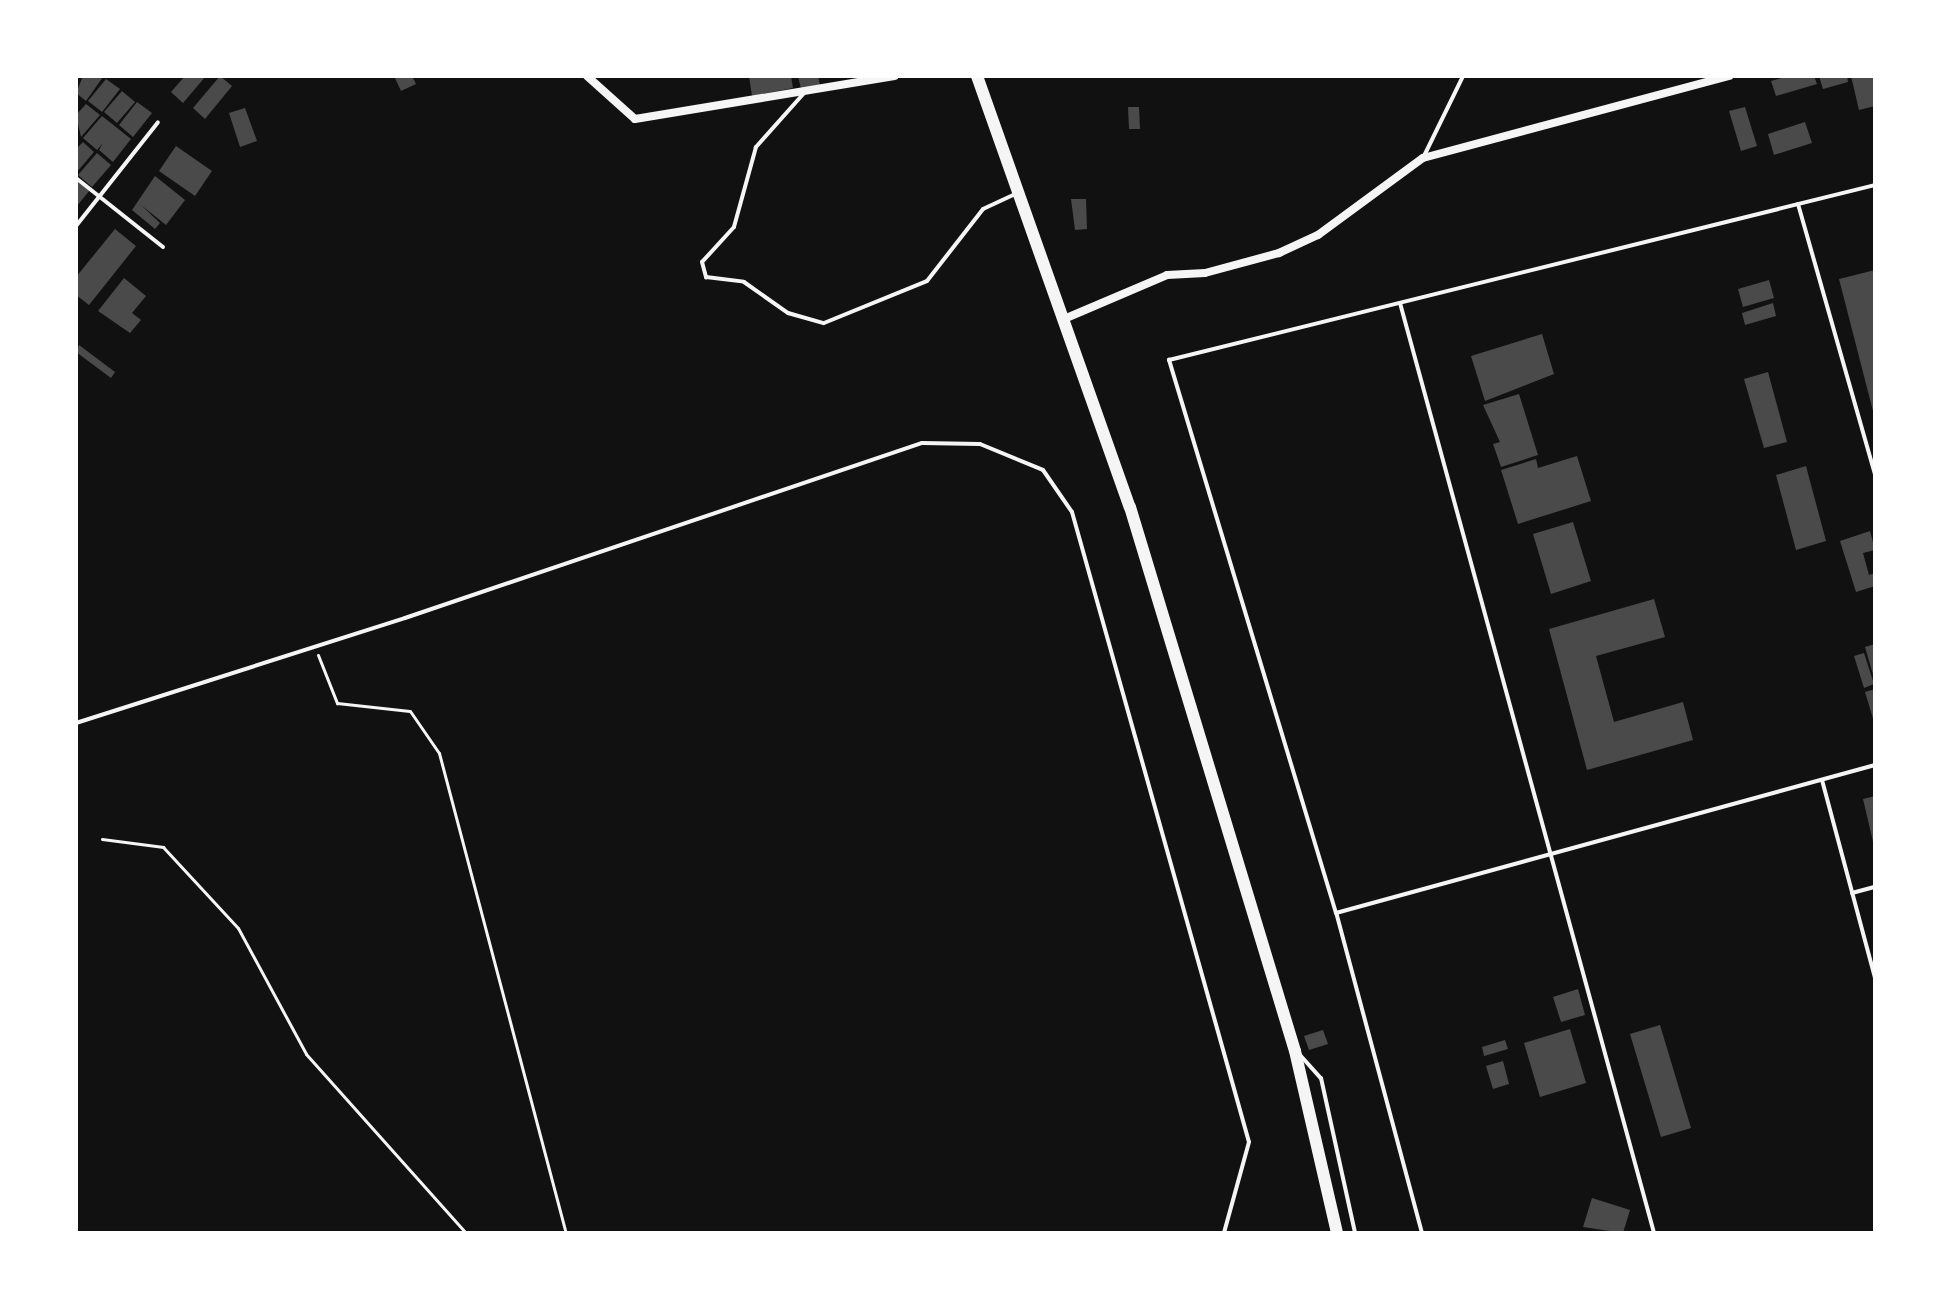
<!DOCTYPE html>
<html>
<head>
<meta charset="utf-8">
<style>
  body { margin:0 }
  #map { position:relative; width:1951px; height:1309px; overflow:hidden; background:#111; font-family:"Exo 2",sans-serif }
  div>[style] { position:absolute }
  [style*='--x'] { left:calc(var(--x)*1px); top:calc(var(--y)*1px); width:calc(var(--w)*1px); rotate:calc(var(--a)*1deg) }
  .building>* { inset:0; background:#4a4a4a }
  .path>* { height:3px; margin:-1.5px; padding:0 1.5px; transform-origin:1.5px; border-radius:1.5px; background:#f5f5f5 }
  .service>* { height:4px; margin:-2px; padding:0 2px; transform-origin:2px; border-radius:2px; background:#f5f5f5 }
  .minor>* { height:8px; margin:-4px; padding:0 4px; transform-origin:4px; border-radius:4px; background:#f5f5f5 }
  .secondary>* { height:12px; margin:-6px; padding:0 6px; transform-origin:6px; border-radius:6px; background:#f5f5f5 }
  span { translate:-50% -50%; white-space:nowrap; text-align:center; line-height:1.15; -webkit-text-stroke:6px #fff; paint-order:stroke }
  .frame { position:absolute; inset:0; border:78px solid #fff; pointer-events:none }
</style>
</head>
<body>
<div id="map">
  <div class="building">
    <i style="clip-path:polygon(83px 76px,103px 77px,86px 101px,76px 93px)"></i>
    <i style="clip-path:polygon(185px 76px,206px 76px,183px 103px,171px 92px)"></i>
    <i style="clip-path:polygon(220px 76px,232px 86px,205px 119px,193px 108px)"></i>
    <i style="clip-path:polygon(394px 76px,412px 76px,416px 84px,401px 91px)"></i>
    <i style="clip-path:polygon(749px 76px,791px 76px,793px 88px,752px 96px)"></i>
    <i style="clip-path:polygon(798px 76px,818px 76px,820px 85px,801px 89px)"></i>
    <i style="clip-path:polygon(1789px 76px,1814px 76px,1817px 84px,1776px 96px,1771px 81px)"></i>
    <i style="clip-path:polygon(1819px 76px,1847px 76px,1848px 82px,1823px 89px)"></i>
    <i style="clip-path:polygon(1851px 76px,1875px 76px,1875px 106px,1859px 110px)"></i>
    <i style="clip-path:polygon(106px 79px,120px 89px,102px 112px,88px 101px)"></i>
    <i style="clip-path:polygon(122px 91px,135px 102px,117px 123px,104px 112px)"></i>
    <i style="clip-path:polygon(137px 102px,152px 113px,133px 137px,119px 125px)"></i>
    <i style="clip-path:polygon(86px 104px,100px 115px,81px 137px,76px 115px)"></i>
    <i style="clip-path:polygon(1128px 107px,1139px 107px,1140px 129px,1129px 129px)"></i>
    <i style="clip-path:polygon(1745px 107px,1757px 146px,1741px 151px,1729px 111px)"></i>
    <i style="clip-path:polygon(245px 108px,257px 141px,240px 147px,229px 113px)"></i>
    <i style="clip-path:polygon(102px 116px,131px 139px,113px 162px,99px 150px,103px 143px,97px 150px,83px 138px)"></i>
    <i style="clip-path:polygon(1805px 122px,1812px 143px,1774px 155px,1768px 134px)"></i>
    <i style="clip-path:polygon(83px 142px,94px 152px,76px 173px,76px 149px)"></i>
    <i style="clip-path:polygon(176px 146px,212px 171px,195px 196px,159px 171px)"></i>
    <i style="clip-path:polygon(97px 153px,111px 165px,92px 187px,78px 175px)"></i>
    <i style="clip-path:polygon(155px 176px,185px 200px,166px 225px,141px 205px,160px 223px,155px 229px,132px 210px)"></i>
    <i style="clip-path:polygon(76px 179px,90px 190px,76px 207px)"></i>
    <i style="clip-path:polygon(1071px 199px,1086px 199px,1087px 229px,1075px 230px)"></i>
    <i style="clip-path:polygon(115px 229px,136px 246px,89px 305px,76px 295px,76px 277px)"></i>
    <i style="clip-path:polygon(1875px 270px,1875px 415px,1874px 415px,1839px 279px)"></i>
    <i style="clip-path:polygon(124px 278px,146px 296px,132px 313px,141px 320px,130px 333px,98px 311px)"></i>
    <i style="clip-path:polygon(1769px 280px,1774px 298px,1743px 307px,1738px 289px)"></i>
    <i style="clip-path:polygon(1773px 303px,1776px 316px,1745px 325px,1742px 313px)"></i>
    <i style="clip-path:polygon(1542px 334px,1554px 374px,1485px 401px,1471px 356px)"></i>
    <i style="clip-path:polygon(79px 345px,115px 372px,111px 378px,76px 352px)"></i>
    <i style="clip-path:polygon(1768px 372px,1787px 442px,1764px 448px,1744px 379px)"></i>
    <i style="clip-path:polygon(1519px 394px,1538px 455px,1501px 467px,1493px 444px,1500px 442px,1483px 405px)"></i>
    <i style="clip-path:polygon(1577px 456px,1591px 501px,1518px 524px,1501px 470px,1536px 459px,1538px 468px)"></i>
    <i style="clip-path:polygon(1806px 466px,1826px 541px,1796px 550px,1776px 475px)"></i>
    <i style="clip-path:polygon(1573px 522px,1591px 581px,1551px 594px,1533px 534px)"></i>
    <i style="clip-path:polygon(1870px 531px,1875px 550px,1863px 553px,1869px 575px,1875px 573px,1875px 586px,1856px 592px,1840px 541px)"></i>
    <i style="clip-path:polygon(1654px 599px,1665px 637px,1596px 656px,1614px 722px,1683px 702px,1693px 740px,1587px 770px,1549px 629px)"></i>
    <i style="clip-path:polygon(1875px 644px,1875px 678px,1874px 678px,1865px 647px)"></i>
    <i style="clip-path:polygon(1864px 653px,1874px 684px,1864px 688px,1854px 656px)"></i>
    <i style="clip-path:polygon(1875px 689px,1875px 722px,1874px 722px,1865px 692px)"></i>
    <i style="clip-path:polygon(1875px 796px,1875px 846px,1874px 846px,1863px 799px)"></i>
    <i style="clip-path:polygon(1578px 989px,1585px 1015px,1561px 1022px,1553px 997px)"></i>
    <i style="clip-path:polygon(1660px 1025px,1691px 1128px,1661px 1137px,1630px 1034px)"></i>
    <i style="clip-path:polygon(1570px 1029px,1586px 1083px,1540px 1097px,1524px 1043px)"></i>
    <i style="clip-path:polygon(1323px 1030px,1328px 1044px,1309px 1050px,1304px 1036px)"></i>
    <i style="clip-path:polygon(1505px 1040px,1508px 1049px,1484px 1056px,1482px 1047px)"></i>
    <i style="clip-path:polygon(1503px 1061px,1509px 1084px,1493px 1089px,1486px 1066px)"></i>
    <i style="clip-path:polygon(1592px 1198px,1630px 1210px,1623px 1233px,1583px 1227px)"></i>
  </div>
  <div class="path">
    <i style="--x:318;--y:655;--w:52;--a:68.4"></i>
    <i style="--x:337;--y:703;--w:73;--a:6.3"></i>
    <i style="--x:410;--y:711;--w:51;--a:55.4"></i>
    <i style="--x:439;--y:753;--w:497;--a:75.2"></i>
    <i style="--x:102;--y:839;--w:62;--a:7.5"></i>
    <i style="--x:163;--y:847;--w:110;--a:47.2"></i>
    <i style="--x:238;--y:928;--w:143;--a:61.6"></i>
    <i style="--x:306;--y:1054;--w:240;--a:48.2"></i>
  </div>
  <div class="service">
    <i style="--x:805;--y:92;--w:74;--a:131.7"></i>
    <i style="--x:756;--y:147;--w:83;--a:105.4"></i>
    <i style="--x:734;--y:227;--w:47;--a:132.4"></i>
    <i style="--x:702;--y:262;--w:16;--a:75"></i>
    <i style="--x:706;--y:277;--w:38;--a:7"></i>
    <i style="--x:744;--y:282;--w:54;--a:35.2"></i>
    <i style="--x:788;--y:313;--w:37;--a:16"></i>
    <i style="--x:824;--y:323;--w:111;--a:-22.2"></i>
    <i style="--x:927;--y:281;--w:91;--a:-52.1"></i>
    <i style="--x:983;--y:209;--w:35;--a:-25"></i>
    <i style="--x:1424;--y:156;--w:89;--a:-64"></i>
    <i style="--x:76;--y:178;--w:111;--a:38.4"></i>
    <i style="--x:1798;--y:204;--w:282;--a:74.1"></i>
    <i style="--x:76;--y:226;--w:132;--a:-51.7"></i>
    <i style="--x:1400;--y:303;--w:964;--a:74.72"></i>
    <i style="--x:76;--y:723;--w:345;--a:-17.7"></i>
    <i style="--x:405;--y:618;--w:546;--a:-18.7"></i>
    <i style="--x:922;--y:443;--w:58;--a:1"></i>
    <i style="--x:980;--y:444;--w:68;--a:22.4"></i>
    <i style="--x:1043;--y:470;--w:51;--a:55.4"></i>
    <i style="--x:1072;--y:512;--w:654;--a:74.31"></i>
    <i style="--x:1249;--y:1142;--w:94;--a:105.4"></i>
    <i style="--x:1822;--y:780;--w:205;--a:75"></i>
    <i style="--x:1852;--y:893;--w:24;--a:-15"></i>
    <i style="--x:1336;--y:913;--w:559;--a:-15.35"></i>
    <i style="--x:1300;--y:1055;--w:31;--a:48"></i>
    <i style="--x:1321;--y:1078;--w:159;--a:77.6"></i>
    <i style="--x:1422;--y:1233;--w:331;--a:-105"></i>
    <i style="--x:1336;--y:913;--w:578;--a:-106.8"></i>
    <i style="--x:1169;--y:360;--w:727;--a:-13.92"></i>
  </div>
  <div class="minor">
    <i style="--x:587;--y:76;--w:64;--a:41.9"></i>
    <i style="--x:635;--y:119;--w:263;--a:-9.4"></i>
    <i style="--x:1064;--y:319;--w:112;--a:-23.1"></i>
    <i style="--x:1167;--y:275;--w:38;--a:-3"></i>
    <i style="--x:1205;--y:273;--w:77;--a:-15.1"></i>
    <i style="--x:1279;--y:253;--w:43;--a:-24.8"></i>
    <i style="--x:1318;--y:235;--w:130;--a:-36.3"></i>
    <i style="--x:1423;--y:158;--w:317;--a:-15"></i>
  </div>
  <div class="secondary">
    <i style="--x:977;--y:76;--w:457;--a:70.5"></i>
    <i style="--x:1130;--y:507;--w:568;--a:73.13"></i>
    <i style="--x:1295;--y:1051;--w:187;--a:77"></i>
  </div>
  <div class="frame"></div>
</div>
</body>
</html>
